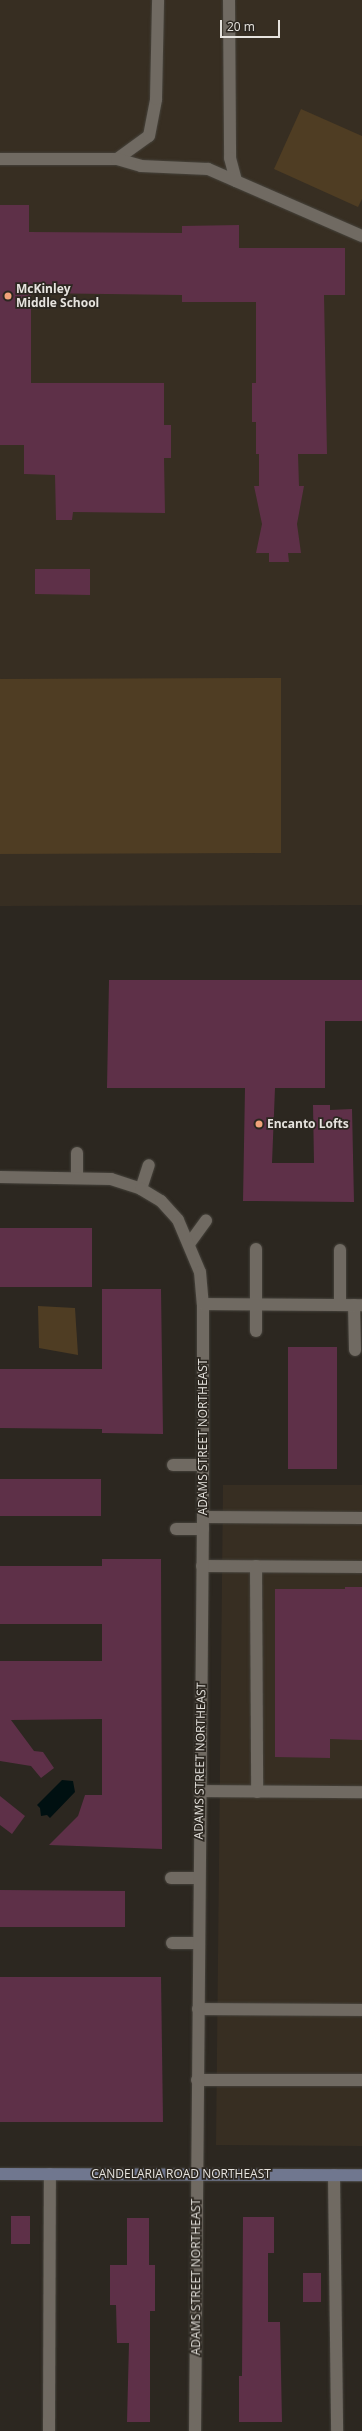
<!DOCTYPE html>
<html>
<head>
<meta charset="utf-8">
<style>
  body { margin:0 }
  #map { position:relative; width:362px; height:2431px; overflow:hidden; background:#2c2720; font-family:"Open Sans",sans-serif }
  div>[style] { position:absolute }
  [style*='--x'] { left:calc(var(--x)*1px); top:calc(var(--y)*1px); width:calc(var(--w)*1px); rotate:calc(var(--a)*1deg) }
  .built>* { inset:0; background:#372e22 }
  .green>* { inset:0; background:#4f3d23 }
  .water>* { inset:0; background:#001011 }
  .building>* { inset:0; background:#5e3048 }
  .roads { filter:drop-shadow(0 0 1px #46433c) drop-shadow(0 0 1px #46433c) }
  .service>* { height:12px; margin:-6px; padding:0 6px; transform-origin:6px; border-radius:6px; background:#706a62 }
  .minor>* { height:12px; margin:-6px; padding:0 6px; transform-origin:6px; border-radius:6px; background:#706a62 }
  .secondary>* { height:12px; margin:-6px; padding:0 6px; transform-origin:6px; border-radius:6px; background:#70778f }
  .dots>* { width:11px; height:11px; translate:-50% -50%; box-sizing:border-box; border:2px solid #2c2720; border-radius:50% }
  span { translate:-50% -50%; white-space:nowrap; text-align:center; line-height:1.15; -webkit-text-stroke:3.5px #2c2720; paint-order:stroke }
  .poi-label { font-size:12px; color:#e6e3de; font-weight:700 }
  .left { translate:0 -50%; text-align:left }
  .street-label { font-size:12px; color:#e6e3de }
  .scale { position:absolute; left:220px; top:20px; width:60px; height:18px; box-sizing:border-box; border:2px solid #e6e3de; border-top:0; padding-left:5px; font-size:12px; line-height:14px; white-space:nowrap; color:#e6e3de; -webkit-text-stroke:3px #2c2720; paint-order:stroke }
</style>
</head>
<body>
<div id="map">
  <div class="built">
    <i style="clip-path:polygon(0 0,362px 0,362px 905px,0 906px)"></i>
    <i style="clip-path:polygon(223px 1485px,362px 1485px,362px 2146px,216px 2145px)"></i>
  </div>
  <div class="green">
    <i style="clip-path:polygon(301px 109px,362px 136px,362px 199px,358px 207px,274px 169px)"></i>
    <i style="clip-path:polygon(281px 678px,281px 853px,0 854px,0 679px)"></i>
    <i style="clip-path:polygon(38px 1306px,75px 1308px,78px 1355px,39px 1348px)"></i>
  </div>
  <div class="water">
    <i style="clip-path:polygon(62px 1780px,73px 1781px,75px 1792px,50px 1818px,47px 1815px,41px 1816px,40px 1808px,37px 1805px)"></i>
  </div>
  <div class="building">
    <i style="clip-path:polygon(0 205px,29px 205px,29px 232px,182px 233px,182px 226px,239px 225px,239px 248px,345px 248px,345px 295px,324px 295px,327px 454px,298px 454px,299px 486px,304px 486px,297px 524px,301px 553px,288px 553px,289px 562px,269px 562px,269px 553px,256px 553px,262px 524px,254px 486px,259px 486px,259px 454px,256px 454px,256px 422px,252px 422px,252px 383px,256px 383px,256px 302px,182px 302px,182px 295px,31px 293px,31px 383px,164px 383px,164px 425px,171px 425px,171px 458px,164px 458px,165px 513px,73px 512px,72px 520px,56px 520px,55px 475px,24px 474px,24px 445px,0 445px)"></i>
    <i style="clip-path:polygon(35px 569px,90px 569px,90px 595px,35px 594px)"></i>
    <i style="clip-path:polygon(109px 980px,362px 980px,362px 1021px,325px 1021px,325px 1088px,275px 1088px,272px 1163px,314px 1163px,313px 1105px,330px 1105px,330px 1110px,352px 1109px,354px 1202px,243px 1201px,245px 1088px,107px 1088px)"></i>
    <i style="clip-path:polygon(0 1228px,92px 1228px,92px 1287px,0 1287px)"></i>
    <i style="clip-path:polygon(102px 1289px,161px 1289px,163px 1434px,102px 1433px,102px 1429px,0 1428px,0 1369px,102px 1369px)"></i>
    <i style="clip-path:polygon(288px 1347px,337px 1347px,337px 1469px,288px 1469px)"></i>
    <i style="clip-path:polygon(0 1479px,101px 1479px,101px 1516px,0 1516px)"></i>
    <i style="clip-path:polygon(102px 1559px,161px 1559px,162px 1849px,49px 1845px,78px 1816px,85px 1795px,102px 1795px,102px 1719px,11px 1720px,34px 1751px,43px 1752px,54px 1768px,41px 1778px,31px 1766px,0 1761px,0 1661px,102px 1661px,102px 1624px,0 1624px,0 1566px,102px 1566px)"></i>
    <i style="clip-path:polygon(345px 1587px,362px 1587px,362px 1740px,330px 1739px,330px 1758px,275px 1757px,275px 1589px,345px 1589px)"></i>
    <i style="clip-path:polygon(0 1796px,25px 1816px,12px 1834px,0 1825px)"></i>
    <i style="clip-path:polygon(0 1890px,125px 1891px,125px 1927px,0 1927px)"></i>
    <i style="clip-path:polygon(0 1977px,161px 1977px,163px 2122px,0 2122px)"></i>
    <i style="clip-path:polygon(11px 2216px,30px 2216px,30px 2244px,11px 2244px)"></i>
    <i style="clip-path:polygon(243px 2217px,274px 2217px,274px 2253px,268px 2253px,268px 2322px,280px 2322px,282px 2422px,239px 2422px,239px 2376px,242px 2376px)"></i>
    <i style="clip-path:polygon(127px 2218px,149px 2218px,149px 2265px,155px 2265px,155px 2311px,150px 2311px,150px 2422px,127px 2422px,129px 2343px,117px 2343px,116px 2305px,110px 2305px,110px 2265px,127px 2265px)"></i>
    <i style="clip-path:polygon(303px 2273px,321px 2273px,321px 2302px,303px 2302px)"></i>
  </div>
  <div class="roads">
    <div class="service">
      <i style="--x:229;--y:0;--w:158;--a:89.6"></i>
      <i style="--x:230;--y:158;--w:24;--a:75"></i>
      <i style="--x:0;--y:159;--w:117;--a:0"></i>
      <i style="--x:117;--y:159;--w:39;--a:-36"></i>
      <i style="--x:149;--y:136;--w:38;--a:-79"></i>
      <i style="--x:156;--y:99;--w:99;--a:-88.8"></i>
      <i style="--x:117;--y:159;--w:25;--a:16"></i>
      <i style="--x:141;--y:166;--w:67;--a:2.6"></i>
      <i style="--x:208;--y:169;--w:168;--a:23.5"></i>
      <i style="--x:77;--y:1153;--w:25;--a:90"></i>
      <i style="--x:141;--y:1189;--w:25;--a:-72"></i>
      <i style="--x:189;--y:1244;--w:29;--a:-54"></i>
      <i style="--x:256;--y:1249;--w:82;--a:90"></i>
      <i style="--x:340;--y:1250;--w:55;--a:90"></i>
      <i style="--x:354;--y:1305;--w:45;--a:88.7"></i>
      <i style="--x:173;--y:1465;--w:30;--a:0"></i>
      <i style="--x:203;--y:1517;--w:159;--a:0.4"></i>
      <i style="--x:176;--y:1529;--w:27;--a:0"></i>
      <i style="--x:202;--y:1566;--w:160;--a:0.4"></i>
      <i style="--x:256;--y:1566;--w:226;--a:89.7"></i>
      <i style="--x:200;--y:1791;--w:162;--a:0.4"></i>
      <i style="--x:171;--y:1878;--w:28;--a:0"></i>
      <i style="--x:172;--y:1943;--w:26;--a:0"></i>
      <i style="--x:198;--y:2009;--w:164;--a:0.3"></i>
      <i style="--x:197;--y:2080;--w:165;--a:0"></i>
      <i style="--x:334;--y:2175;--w:256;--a:89.3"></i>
      <i style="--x:49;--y:2431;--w:257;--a:-89.8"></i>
    </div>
    <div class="minor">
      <i style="--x:0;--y:1177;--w:111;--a:1"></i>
      <i style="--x:111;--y:1179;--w:32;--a:18"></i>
      <i style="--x:141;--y:1189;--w:23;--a:31"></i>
      <i style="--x:161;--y:1201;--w:25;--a:48"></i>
      <i style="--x:178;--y:1220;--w:56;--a:67.1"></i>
      <i style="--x:200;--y:1272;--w:32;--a:85"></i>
      <i style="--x:203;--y:1304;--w:213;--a:90"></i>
      <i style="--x:203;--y:1517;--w:914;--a:90.5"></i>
      <i style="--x:203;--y:1304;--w:159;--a:0.4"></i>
    </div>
    <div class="secondary">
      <i style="--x:0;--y:2174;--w:362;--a:0.2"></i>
    </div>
  </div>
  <div class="dots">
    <i style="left:8px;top:296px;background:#f0a279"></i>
    <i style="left:259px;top:1124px;background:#f0a279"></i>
  </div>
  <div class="poi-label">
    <span class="left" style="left:16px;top:296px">McKinley<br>Middle School</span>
    <span class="left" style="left:267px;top:1124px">Encanto Lofts</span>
  </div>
  <div class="street-label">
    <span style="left:203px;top:1437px;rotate:-90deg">ADAMS STREET NORTHEAST</span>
    <span style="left:200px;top:1761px;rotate:-89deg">ADAMS STREET NORTHEAST</span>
    <span style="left:181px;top:2174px">CANDELARIA ROAD NORTHEAST</span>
    <span style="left:196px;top:2277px;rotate:-90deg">ADAMS STREET NORTHEAST</span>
  </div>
  <div class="scale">20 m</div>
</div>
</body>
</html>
